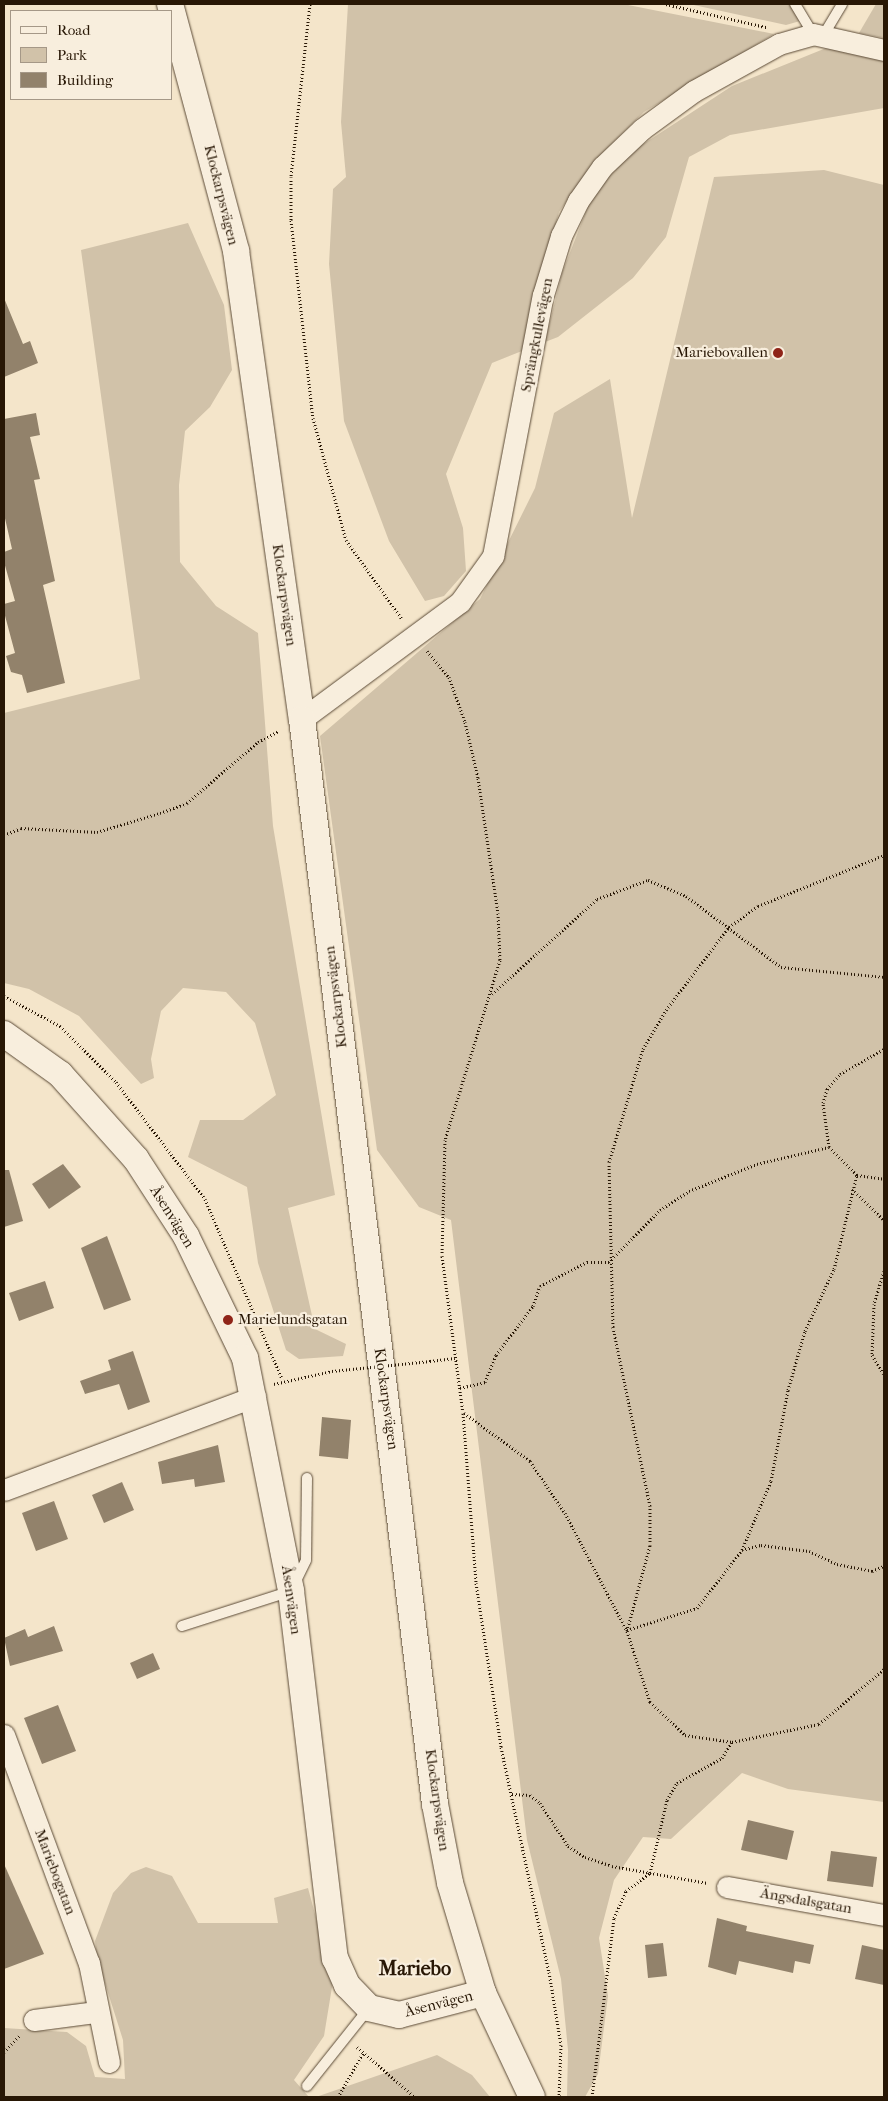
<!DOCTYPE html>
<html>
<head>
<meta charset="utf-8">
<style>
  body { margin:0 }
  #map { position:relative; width:888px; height:2101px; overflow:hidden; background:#f4e5ca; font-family:"IM FELL French Canon",serif }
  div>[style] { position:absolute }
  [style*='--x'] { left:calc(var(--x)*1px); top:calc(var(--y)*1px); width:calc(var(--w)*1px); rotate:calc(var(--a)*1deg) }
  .green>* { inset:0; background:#d1c2a9 }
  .building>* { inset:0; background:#92826b }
  .path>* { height:3px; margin-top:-1.5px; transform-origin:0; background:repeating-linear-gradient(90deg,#281705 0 1px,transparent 0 3.5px) }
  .roads { filter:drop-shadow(0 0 1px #5b4a36) drop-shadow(0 0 1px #5b4a36) }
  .service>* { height:10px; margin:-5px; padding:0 5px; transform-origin:5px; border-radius:5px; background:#f8eedd }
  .minor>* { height:21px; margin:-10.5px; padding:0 10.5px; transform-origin:10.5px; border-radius:10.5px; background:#f8eedd }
  .tertiary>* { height:26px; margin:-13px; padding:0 13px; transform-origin:13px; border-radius:13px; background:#f8eedd }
  .path-bridge>* { height:3px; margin-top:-1.5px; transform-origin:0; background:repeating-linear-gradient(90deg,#281705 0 1px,transparent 0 3.5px) }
  .dots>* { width:14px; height:14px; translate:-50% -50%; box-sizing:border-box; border:2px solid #f8eedd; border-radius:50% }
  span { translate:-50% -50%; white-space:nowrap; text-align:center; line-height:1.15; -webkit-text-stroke:4.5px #f8eedd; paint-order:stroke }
  .street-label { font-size:15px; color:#281705 }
  .poi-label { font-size:15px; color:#281705 }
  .right { translate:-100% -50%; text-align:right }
  .left { translate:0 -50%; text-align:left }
  .district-label { font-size:20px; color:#281705; font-weight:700 }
  .frame { position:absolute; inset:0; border:5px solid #281705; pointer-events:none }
  .legend { position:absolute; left:10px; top:10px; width:162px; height:90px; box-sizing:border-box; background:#f8eedd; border:1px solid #a59887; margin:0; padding:6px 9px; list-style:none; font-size:15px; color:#281705 }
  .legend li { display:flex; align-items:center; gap:10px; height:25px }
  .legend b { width:25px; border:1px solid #a59887 }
</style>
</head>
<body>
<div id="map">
  <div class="green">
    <i style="clip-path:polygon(348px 4px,623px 4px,774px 34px,644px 112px,594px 161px,559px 212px,522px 351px,492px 363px,446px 474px,463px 528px,466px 571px,444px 596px,425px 601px,389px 541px,344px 421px,329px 264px,333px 189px,346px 177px,341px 122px)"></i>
    <i style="clip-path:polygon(689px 4px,791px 4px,800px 21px,786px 25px)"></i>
    <i style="clip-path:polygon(876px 4px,884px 4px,884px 38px,859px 33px)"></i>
    <i style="clip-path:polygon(836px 44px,884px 57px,884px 108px,730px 135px,689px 157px,666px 237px,633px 278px,558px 337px,545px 342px,562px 273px,592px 196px,622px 158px,732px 86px)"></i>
    <i style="clip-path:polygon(824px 170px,884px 185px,884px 1802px,788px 1789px,742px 1773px,671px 1839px,643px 1837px,614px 1880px,599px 1938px,608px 1996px,598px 2074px,585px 2097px,567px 2097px,568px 2050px,561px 1979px,527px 1840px,451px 1220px,419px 1207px,377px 1150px,320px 736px,480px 599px,535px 488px,554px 413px,610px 379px,632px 518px,714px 177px)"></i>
    <i style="clip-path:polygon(188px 223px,224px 305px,232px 370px,210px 407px,185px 431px,179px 485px,180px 562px,216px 606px,258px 633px,273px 826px,335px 1195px,288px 1208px,315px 1329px,346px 1344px,343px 1356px,299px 1359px,286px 1350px,258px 1263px,247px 1187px,188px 1157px,200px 1120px,243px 1120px,276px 1095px,255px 1023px,226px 992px,183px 988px,161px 1011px,151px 1059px,154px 1078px,141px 1084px,79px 1016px,29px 989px,4px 983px,4px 713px,140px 679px,81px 250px)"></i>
    <i style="clip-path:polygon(146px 1867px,172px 1876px,198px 1923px,278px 1923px,274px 1898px,308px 1888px,333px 1981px,324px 2036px,294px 2080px,309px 2097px,4px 2097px,4px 2028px,67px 2032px,86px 2046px,95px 2077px,125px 2079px,123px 2040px,97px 1958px,95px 1941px,113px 1893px,131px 1873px)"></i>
    <i style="clip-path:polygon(437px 2055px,472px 2075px,490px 2097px,316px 2097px)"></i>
  </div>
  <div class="building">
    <i style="clip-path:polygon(4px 298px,23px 344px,30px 341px,38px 363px,4px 377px)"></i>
    <i style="clip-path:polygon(36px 413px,40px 435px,30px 437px,40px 479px,34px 480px,55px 581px,43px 585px,65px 683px,27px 693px,22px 675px,11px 672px,6px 656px,15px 653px,4px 612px,4px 604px,15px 601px,4px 562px,4px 552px,12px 549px,4px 514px,4px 419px)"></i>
    <i style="clip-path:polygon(63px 1164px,81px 1187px,49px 1209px,32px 1184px)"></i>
    <i style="clip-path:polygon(4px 1170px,9px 1170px,23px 1221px,4px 1227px)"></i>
    <i style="clip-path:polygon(107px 1236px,131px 1300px,104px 1310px,81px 1248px)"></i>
    <i style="clip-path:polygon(45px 1281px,54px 1308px,19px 1321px,9px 1293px)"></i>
    <i style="clip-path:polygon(133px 1351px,150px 1402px,128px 1410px,119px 1384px,85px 1394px,80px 1381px,111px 1370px,108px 1360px)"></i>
    <i style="clip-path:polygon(322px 1417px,351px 1420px,348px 1459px,319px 1456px)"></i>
    <i style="clip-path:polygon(218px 1445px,225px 1482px,195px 1487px,194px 1479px,162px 1484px,158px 1462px)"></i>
    <i style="clip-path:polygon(122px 1482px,134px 1510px,104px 1523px,92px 1495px)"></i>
    <i style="clip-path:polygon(54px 1501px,68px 1539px,36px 1551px,22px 1513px)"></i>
    <i style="clip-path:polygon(54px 1626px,63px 1651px,10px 1666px,4px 1638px,25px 1629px,28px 1637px)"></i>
    <i style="clip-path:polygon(153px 1653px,160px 1669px,137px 1679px,130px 1663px)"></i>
    <i style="clip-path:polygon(58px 1705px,76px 1751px,42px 1764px,24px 1718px)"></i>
    <i style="clip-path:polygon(748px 1820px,794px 1831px,787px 1860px,741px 1850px)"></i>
    <i style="clip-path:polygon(831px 1851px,877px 1857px,873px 1887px,827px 1881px)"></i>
    <i style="clip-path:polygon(4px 1864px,44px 1954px,4px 1969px)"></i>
    <i style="clip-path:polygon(717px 1918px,747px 1926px,746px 1931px,814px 1945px,810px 1964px,795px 1961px,793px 1973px,739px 1961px,736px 1975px,708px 1967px)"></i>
    <i style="clip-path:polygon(663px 1943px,667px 1976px,648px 1978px,645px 1945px)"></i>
    <i style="clip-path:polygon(862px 1945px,884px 1950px,884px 1985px,855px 1979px)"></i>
  </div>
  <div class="path">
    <i style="--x:310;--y:4;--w:174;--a:96.3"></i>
    <i style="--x:291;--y:177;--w:43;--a:90"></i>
    <i style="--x:291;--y:220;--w:199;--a:83.7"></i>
    <i style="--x:313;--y:418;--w:126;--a:74.9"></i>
    <i style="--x:346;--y:540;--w:97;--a:54.7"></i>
    <i style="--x:666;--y:4;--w:103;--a:13"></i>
    <i style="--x:427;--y:651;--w:34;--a:50"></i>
    <i style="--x:449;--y:677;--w:48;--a:70.4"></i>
    <i style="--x:465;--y:722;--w:57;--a:76.9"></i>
    <i style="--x:478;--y:778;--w:136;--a:81.6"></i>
    <i style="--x:498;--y:913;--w:47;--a:87.6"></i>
    <i style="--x:500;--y:960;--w:188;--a:107"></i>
    <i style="--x:445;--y:1140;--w:116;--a:91.5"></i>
    <i style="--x:442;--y:1256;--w:158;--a:82.4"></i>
    <i style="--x:463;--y:1413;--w:170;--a:85.6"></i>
    <i style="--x:476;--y:1583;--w:166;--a:81.3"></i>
    <i style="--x:501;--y:1747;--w:230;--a:78"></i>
    <i style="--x:549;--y:1972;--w:74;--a:80.7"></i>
    <i style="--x:561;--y:2045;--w:52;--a:92.2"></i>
    <i style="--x:4;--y:835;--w:18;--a:-22"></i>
    <i style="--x:21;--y:828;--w:76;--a:3"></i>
    <i style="--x:97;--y:832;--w:66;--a:-16.8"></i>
    <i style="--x:160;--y:813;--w:29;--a:-20"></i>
    <i style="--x:187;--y:803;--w:94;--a:-40.7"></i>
    <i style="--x:258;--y:742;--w:24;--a:-28"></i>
    <i style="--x:492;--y:994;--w:142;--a:-42.1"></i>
    <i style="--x:597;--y:899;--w:54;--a:-20.4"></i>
    <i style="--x:648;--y:880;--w:41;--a:22.8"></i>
    <i style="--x:686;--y:896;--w:119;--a:36.8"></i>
    <i style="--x:781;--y:967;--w:103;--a:5.5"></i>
    <i style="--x:4;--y:996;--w:64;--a:28.2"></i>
    <i style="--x:60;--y:1026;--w:79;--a:45"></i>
    <i style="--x:116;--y:1082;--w:147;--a:52.7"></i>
    <i style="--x:205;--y:1199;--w:196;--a:66.8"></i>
    <i style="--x:829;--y:1147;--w:44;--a:-97.8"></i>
    <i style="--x:823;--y:1103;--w:15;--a:-74"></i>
    <i style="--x:827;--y:1089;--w:20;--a:-49"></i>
    <i style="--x:840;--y:1074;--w:51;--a:-29.6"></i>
    <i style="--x:852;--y:1189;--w:45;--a:44.1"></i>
    <i style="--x:884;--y:1271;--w:34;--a:107"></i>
    <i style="--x:874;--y:1304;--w:51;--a:92.2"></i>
    <i style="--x:872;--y:1355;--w:22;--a:58"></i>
    <i style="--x:430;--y:1361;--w:25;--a:-7"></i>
    <i style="--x:274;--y:1384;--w:59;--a:-12.6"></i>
    <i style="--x:460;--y:1388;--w:26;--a:-13"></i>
    <i style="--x:485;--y:1382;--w:29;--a:-68"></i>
    <i style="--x:496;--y:1355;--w:61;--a:-52.9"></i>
    <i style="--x:533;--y:1306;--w:21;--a:-71"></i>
    <i style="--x:540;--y:1286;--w:53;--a:-27.1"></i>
    <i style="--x:587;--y:1262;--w:22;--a:0"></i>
    <i style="--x:609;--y:1262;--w:73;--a:-45.6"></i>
    <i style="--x:660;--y:1210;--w:35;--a:-33"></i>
    <i style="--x:689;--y:1191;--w:73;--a:-21.7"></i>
    <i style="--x:757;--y:1164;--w:74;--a:-13.3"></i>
    <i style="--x:829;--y:1147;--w:40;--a:45"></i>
    <i style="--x:857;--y:1175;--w:27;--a:8"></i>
    <i style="--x:464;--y:1413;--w:82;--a:36"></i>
    <i style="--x:530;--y:1461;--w:63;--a:56.1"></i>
    <i style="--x:565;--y:1513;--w:133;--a:62.3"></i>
    <i style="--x:627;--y:1631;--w:75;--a:72.1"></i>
    <i style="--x:650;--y:1702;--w:48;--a:43.3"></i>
    <i style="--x:685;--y:1735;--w:48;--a:8.5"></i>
    <i style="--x:742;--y:1550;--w:75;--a:-67.2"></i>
    <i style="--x:771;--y:1481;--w:93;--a:-79.4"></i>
    <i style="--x:788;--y:1390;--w:61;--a:-73.9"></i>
    <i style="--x:805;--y:1331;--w:68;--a:-64.9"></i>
    <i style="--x:834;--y:1269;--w:97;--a:-76.3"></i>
    <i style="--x:627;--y:1630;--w:73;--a:-17.4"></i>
    <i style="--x:697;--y:1608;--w:73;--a:-52.2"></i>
    <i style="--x:742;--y:1550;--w:20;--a:-15"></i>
    <i style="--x:761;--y:1545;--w:48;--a:7.1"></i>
    <i style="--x:809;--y:1551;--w:31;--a:25"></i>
    <i style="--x:837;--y:1564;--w:36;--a:11"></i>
    <i style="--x:872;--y:1571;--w:13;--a:-23"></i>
    <i style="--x:627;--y:1631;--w:89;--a:-75"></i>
    <i style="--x:650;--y:1545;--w:39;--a:-90"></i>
    <i style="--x:650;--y:1506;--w:183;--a:-101.7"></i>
    <i style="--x:613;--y:1327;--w:165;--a:-91.4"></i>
    <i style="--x:609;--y:1162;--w:118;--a:-73.3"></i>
    <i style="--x:643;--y:1049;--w:45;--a:-59.5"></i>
    <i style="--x:666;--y:1010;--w:104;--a:-52.8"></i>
    <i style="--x:729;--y:927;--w:36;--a:-36"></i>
    <i style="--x:758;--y:906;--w:136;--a:-22"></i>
    <i style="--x:512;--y:1794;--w:18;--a:3"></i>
    <i style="--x:530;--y:1795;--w:13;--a:39"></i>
    <i style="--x:540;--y:1803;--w:51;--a:56.9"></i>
    <i style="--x:568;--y:1846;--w:20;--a:33"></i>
    <i style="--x:585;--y:1857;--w:28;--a:18"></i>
    <i style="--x:612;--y:1866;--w:97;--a:10.1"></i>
    <i style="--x:357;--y:2047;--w:77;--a:40.8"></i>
    <i style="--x:4;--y:2052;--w:23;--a:-47"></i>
    <i style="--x:338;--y:2097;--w:51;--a:-60.4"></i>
    <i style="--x:592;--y:2097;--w:180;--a:-83"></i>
    <i style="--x:614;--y:1918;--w:30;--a:-66"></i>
    <i style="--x:626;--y:1891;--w:30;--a:-37"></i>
    <i style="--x:650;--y:1873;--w:75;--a:-76.9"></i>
    <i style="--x:667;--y:1800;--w:20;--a:-60"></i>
    <i style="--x:677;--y:1783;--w:51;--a:-29.1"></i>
    <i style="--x:722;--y:1758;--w:19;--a:-58"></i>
    <i style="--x:732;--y:1742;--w:89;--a:-11.7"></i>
    <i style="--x:819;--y:1724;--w:85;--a:-40.2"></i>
  </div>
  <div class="roads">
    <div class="service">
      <i style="--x:795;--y:4;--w:35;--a:59"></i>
      <i style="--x:823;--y:36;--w:37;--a:-59"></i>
      <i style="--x:182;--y:1626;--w:114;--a:-17.8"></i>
      <i style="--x:291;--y:1591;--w:34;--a:-64"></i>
      <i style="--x:306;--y:1560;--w:82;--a:-89.3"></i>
      <i style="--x:307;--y:2086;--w:100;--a:-51.5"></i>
    </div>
    <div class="minor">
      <i style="--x:302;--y:719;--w:197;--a:-36.5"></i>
      <i style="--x:460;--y:602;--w:57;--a:-54.3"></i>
      <i style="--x:493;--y:556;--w:266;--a:-79.2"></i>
      <i style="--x:543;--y:295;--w:62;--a:-73"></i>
      <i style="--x:561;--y:236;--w:39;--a:-64"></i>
      <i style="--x:578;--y:201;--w:42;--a:-54.8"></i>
      <i style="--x:602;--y:167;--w:55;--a:-43.5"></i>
      <i style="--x:642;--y:129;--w:64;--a:-36.2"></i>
      <i style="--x:694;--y:91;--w:97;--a:-28.9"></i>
      <i style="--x:779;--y:44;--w:35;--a:-16"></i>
      <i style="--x:813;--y:34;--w:73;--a:12.7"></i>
      <i style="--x:4;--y:1490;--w:268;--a:-20.5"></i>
      <i style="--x:4;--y:1735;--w:243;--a:69.6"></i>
      <i style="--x:89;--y:1963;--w:101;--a:78.6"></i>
      <i style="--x:727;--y:1887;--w:159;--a:10.1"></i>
      <i style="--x:34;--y:2020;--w:63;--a:-7.4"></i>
    </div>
    <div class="tertiary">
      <i style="--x:170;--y:4;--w:256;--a:75"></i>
      <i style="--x:236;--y:251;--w:473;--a:82"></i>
      <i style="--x:302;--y:719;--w:1093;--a:83.01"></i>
      <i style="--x:435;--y:1804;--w:80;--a:79.2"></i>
      <i style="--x:450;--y:1883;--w:115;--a:73.3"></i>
      <i style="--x:483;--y:1993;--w:115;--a:64.8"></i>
      <i style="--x:4;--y:1034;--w:69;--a:35.5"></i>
      <i style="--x:60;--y:1074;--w:114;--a:48.2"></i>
      <i style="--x:136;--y:1159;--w:92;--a:57"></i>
      <i style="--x:186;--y:1236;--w:136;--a:64.2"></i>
      <i style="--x:245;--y:1358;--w:237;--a:78.8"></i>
      <i style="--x:291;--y:1591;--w:370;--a:83.2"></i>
      <i style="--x:335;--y:1958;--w:30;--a:66"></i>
      <i style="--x:347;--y:1985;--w:32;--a:46"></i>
      <i style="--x:369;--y:2008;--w:31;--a:13"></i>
      <i style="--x:399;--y:2015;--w:87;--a:-14.7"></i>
    </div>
  </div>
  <div class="path-bridge">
    <i style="--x:332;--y:1371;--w:99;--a:-5.8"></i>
  </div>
  <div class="dots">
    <i style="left:778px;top:353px;background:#8f2418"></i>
    <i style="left:228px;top:1320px;background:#8f2418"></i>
  </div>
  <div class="street-label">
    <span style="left:221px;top:195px;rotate:76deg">Klockarpsvägen</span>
    <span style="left:537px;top:335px;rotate:-79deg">Sprängkullevägen</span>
    <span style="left:284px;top:595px;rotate:82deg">Klockarpsvägen</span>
    <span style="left:336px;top:997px;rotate:-97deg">Klockarpsvägen</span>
    <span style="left:172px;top:1217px;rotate:58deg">Åsenvägen</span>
    <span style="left:386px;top:1399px;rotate:82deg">Klockarpsvägen</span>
    <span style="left:291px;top:1600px;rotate:82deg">Åsenvägen</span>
    <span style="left:437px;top:1800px;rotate:82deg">Klockarpsvägen</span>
    <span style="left:55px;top:1872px;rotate:69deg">Mariebogatan</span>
    <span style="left:806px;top:1901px;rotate:10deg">Ängsdalsgatan</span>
    <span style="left:439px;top:2004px;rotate:-14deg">Åsenvägen</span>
  </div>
  <div class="poi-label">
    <span class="right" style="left:768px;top:353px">Mariebovallen</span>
    <span class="left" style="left:238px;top:1320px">Marielundsgatan</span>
  </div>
  <div class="district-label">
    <span style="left:415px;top:1968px">Mariebo</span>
  </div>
  <div class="frame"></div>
  <ul class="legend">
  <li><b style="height:6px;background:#f8eedd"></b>Road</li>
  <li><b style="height:14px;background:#d1c2a9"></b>Park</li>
  <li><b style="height:14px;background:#92826b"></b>Building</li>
  </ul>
</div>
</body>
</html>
